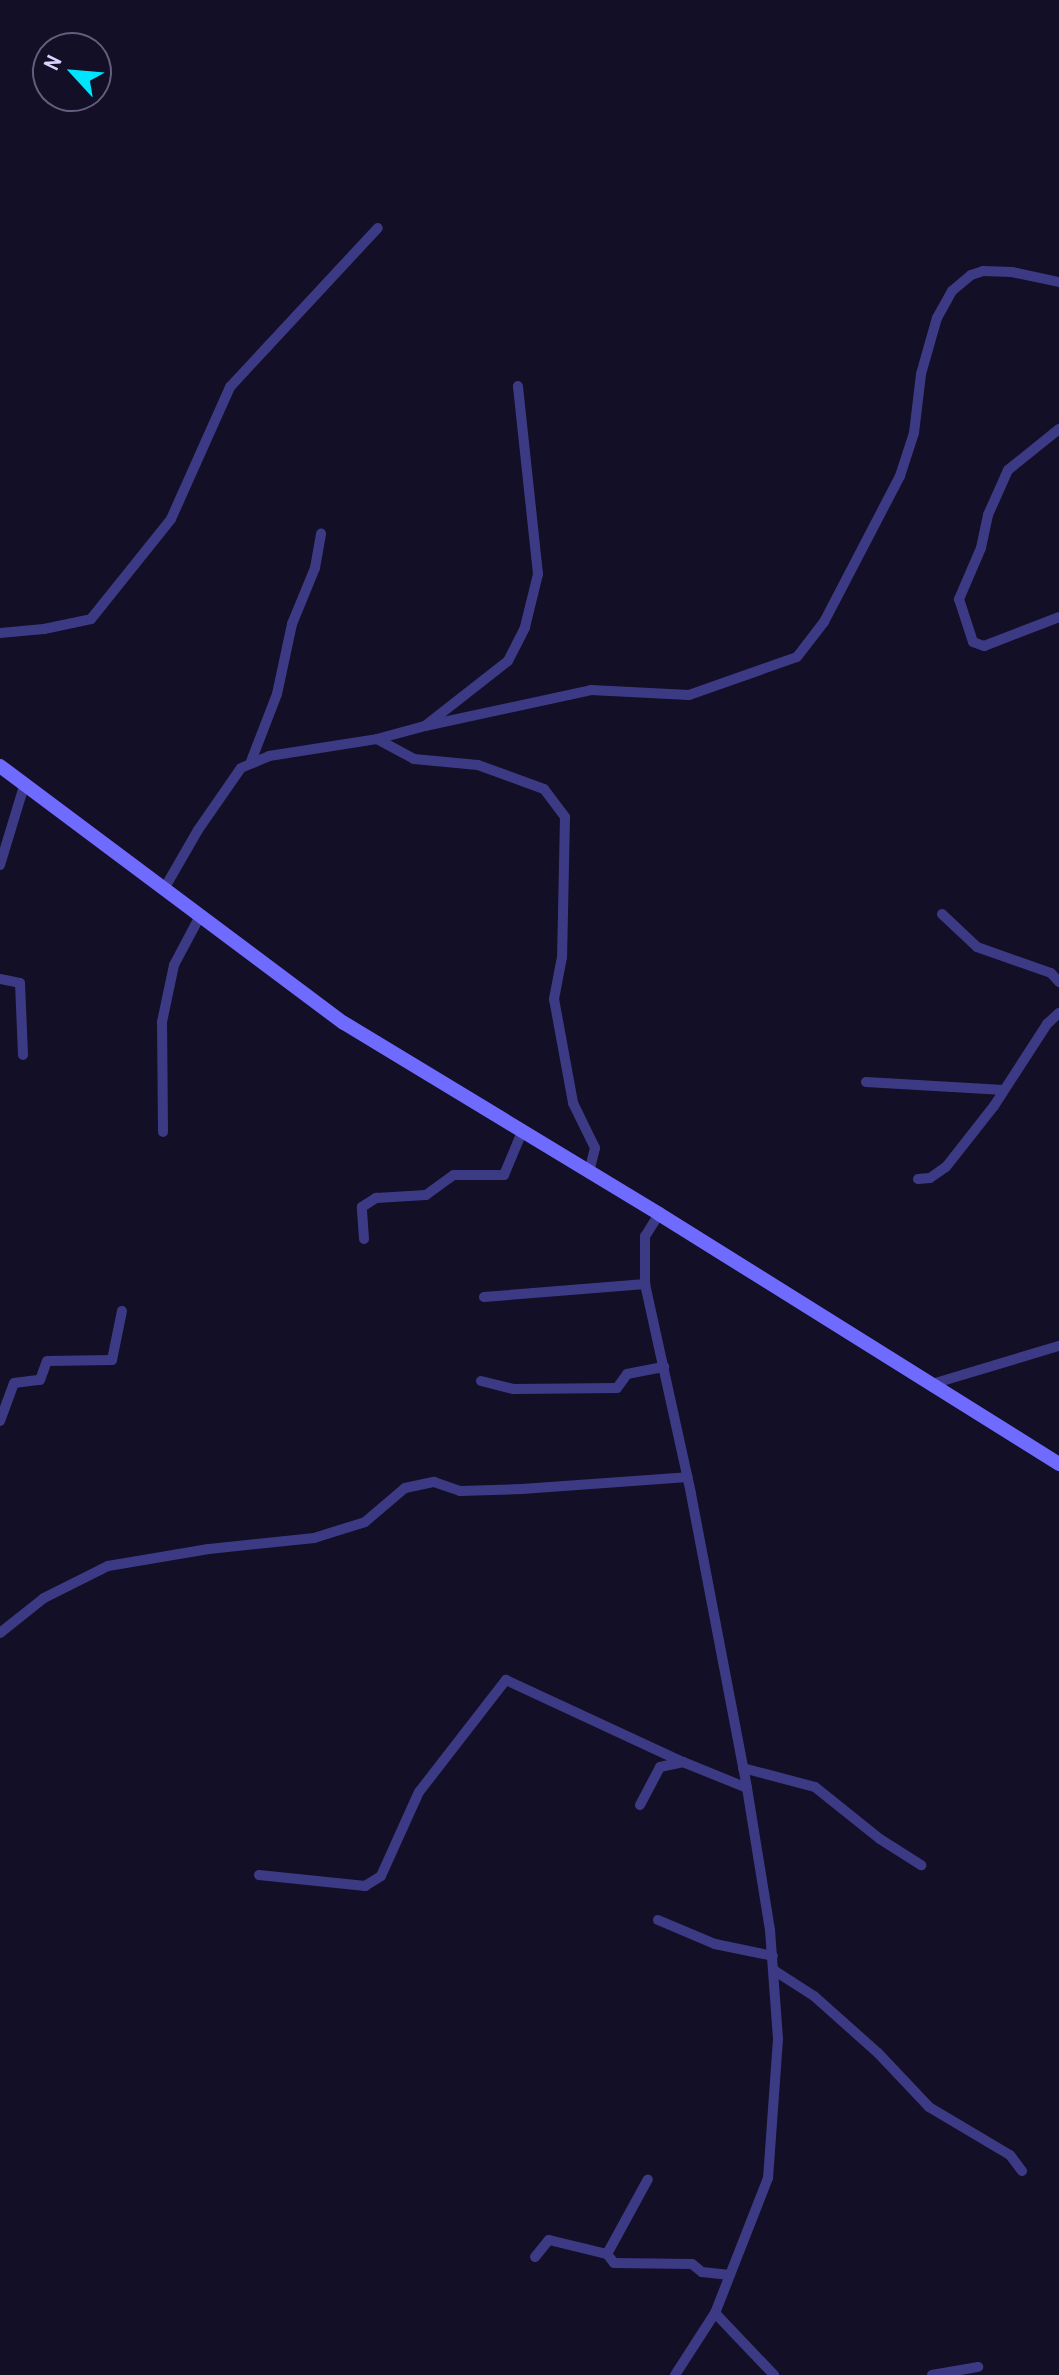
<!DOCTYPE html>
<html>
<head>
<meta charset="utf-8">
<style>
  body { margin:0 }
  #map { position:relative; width:1059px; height:2375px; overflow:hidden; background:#130f26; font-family:"Archivo Narrow",sans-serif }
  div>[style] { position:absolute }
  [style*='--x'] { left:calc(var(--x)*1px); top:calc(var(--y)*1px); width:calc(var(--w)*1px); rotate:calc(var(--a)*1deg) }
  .street>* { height:10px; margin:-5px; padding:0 5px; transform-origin:5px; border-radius:5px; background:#3d3a85 }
  .secondary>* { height:14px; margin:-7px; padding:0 7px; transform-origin:7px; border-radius:7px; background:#6f6bff }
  span { translate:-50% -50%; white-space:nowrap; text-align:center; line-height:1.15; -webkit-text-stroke:6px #130f26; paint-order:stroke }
  .north { position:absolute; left:32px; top:32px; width:80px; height:80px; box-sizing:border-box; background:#130f26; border:2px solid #625e7d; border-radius:50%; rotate:296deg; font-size:22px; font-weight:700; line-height:32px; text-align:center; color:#d9d4ff }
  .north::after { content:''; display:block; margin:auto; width:28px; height:36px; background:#00e5ff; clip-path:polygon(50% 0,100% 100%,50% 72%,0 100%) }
</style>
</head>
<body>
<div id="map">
  <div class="street">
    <i style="--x:1059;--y:429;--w:65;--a:141.2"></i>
    <i style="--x:1008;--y:470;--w:49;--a:114"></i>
    <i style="--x:988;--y:515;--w:34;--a:102"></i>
    <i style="--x:981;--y:548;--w:56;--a:113.3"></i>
    <i style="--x:959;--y:599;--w:45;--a:72"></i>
    <i style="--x:973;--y:642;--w:12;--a:20"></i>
    <i style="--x:984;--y:646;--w:80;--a:-21.1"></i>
    <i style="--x:0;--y:633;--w:44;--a:-5.2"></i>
    <i style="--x:44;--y:629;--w:48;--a:-12"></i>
    <i style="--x:91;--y:619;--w:128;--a:-51.3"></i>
    <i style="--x:171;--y:519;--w:145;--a:-65.9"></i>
    <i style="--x:230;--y:387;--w:217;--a:-47.1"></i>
    <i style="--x:425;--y:726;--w:170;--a:-12.2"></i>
    <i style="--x:591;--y:690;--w:98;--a:2.9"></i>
    <i style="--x:689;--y:695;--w:114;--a:-19.4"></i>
    <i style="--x:797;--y:657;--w:44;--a:-52.4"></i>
    <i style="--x:824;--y:622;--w:165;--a:-62.5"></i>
    <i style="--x:900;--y:476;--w:45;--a:-72"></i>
    <i style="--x:914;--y:433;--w:59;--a:-83.2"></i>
    <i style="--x:921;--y:374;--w:58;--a:-74.1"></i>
    <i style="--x:937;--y:318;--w:31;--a:-61"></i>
    <i style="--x:952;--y:291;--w:25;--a:-40"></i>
    <i style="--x:971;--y:275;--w:13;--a:-18"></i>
    <i style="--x:983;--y:271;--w:29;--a:2"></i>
    <i style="--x:1012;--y:272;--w:48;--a:12"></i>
    <i style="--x:377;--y:739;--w:50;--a:-15.2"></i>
    <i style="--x:425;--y:726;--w:105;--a:-38.1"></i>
    <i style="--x:508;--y:661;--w:38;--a:-63"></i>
    <i style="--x:525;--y:627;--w:55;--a:-76.2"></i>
    <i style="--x:538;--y:574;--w:189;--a:-96.1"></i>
    <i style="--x:250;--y:764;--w:75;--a:-68.9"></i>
    <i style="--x:277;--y:694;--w:72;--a:-77.9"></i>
    <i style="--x:292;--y:624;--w:61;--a:-67.7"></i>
    <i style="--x:315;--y:568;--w:35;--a:-80"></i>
    <i style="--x:0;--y:865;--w:83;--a:-73.1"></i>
    <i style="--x:164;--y:889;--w:68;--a:-60"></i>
    <i style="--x:198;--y:830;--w:75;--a:-55.3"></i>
    <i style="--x:241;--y:768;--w:30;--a:-23"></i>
    <i style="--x:269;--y:756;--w:109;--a:-8.9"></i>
    <i style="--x:377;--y:739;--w:42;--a:28.4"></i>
    <i style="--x:414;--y:759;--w:64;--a:5.4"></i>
    <i style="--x:478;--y:765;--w:70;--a:20"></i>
    <i style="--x:544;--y:789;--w:35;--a:53"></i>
    <i style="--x:565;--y:817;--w:140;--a:91.2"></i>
    <i style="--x:562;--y:957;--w:43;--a:100.8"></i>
    <i style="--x:554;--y:999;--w:106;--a:79.6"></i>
    <i style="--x:573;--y:1103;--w:50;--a:63.9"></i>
    <i style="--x:595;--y:1148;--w:25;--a:104"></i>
    <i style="--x:942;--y:914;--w:48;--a:43.3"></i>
    <i style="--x:977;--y:947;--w:78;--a:19.4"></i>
    <i style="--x:1051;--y:973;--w:12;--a:48"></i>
    <i style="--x:0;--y:979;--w:20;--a:11"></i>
    <i style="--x:20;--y:983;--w:72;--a:87.6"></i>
    <i style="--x:866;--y:1082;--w:138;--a:3.3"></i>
    <i style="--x:163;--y:1132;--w:110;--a:-90.5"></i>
    <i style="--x:162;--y:1022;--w:58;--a:-78.1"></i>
    <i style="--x:174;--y:965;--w:55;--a:-62"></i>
    <i style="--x:918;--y:1179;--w:12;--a:-5"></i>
    <i style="--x:930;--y:1178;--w:19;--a:-35"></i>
    <i style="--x:946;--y:1167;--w:78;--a:-51.8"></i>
    <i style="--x:994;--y:1106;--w:98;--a:-57.1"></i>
    <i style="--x:1047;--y:1024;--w:16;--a:-43"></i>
    <i style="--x:659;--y:1214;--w:26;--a:122"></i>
    <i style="--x:645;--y:1236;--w:48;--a:90"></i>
    <i style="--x:645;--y:1284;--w:215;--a:77.6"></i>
    <i style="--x:691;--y:1494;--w:299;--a:79.2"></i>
    <i style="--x:747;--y:1788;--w:144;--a:80.8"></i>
    <i style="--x:770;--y:1930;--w:109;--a:85.8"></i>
    <i style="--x:778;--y:2039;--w:139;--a:94.1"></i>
    <i style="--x:768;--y:2178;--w:145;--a:111.4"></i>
    <i style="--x:715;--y:2313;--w:74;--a:122.8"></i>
    <i style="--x:364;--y:1239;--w:32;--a:-94"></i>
    <i style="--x:362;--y:1207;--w:17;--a:-33"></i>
    <i style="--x:376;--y:1198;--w:50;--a:-3.4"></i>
    <i style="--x:426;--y:1195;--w:34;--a:-36"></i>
    <i style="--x:454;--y:1175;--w:50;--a:0"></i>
    <i style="--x:504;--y:1175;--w:47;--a:-67.3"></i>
    <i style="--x:484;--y:1297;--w:162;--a:-4.6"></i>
    <i style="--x:481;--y:1381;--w:34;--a:14"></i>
    <i style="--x:514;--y:1389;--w:103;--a:-0.6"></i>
    <i style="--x:617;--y:1388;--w:17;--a:-54"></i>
    <i style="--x:627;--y:1374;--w:38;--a:-11"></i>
    <i style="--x:932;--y:1384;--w:133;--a:-16.7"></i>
    <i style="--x:0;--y:1421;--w:40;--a:-69.8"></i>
    <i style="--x:14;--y:1383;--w:26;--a:-7"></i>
    <i style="--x:40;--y:1380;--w:20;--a:-70"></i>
    <i style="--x:47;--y:1361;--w:65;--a:-0.9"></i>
    <i style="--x:112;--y:1360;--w:50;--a:-78.5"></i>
    <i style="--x:0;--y:1633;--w:56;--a:-38.5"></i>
    <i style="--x:44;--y:1598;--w:72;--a:-26.6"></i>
    <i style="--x:108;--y:1566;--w:102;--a:-9.6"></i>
    <i style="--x:209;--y:1549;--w:106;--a:-6"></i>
    <i style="--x:314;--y:1538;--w:53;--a:-17.4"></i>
    <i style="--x:365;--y:1522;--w:52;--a:-40.4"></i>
    <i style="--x:405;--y:1488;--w:30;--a:-12"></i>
    <i style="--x:434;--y:1482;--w:28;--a:19"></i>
    <i style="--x:460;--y:1491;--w:62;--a:-1.8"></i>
    <i style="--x:522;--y:1489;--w:166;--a:-4.1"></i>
    <i style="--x:743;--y:1768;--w:74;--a:14.8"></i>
    <i style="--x:815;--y:1787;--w:83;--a:38.7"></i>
    <i style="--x:880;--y:1839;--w:49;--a:32.4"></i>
    <i style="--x:640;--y:1805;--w:43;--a:-62.2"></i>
    <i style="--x:660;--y:1767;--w:24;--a:-12"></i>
    <i style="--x:683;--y:1762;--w:69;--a:22.1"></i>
    <i style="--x:259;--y:1875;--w:107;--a:5.9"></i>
    <i style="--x:365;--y:1886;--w:19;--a:-32"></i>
    <i style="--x:381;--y:1876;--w:92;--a:-65.7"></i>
    <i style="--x:419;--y:1792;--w:142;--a:-52.2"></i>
    <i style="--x:506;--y:1680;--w:195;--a:24.9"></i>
    <i style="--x:658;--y:1920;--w:62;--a:22.8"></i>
    <i style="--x:715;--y:1944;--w:59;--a:11.7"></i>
    <i style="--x:775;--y:1971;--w:46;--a:32.7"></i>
    <i style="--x:814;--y:1996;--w:86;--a:41.7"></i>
    <i style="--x:878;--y:2053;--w:74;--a:46.6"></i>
    <i style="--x:929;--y:2107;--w:94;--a:30.7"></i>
    <i style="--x:1010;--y:2155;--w:20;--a:53"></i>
    <i style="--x:607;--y:2254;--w:85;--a:-61.3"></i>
    <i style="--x:535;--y:2257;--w:22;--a:-51"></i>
    <i style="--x:549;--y:2240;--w:60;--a:13.6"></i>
    <i style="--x:607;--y:2254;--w:11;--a:52"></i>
    <i style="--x:614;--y:2263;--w:78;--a:0.7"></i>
    <i style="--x:692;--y:2264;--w:13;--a:39"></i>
    <i style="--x:702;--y:2272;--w:28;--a:6"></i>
    <i style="--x:715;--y:2313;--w:86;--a:46.4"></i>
    <i style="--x:932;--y:2375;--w:47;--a:-9.9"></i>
  </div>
  <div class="secondary">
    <i style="--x:0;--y:766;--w:429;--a:36.8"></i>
    <i style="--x:344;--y:1023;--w:368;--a:31.2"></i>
    <i style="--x:659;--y:1214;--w:472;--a:32"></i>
  </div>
  <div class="north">N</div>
</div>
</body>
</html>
